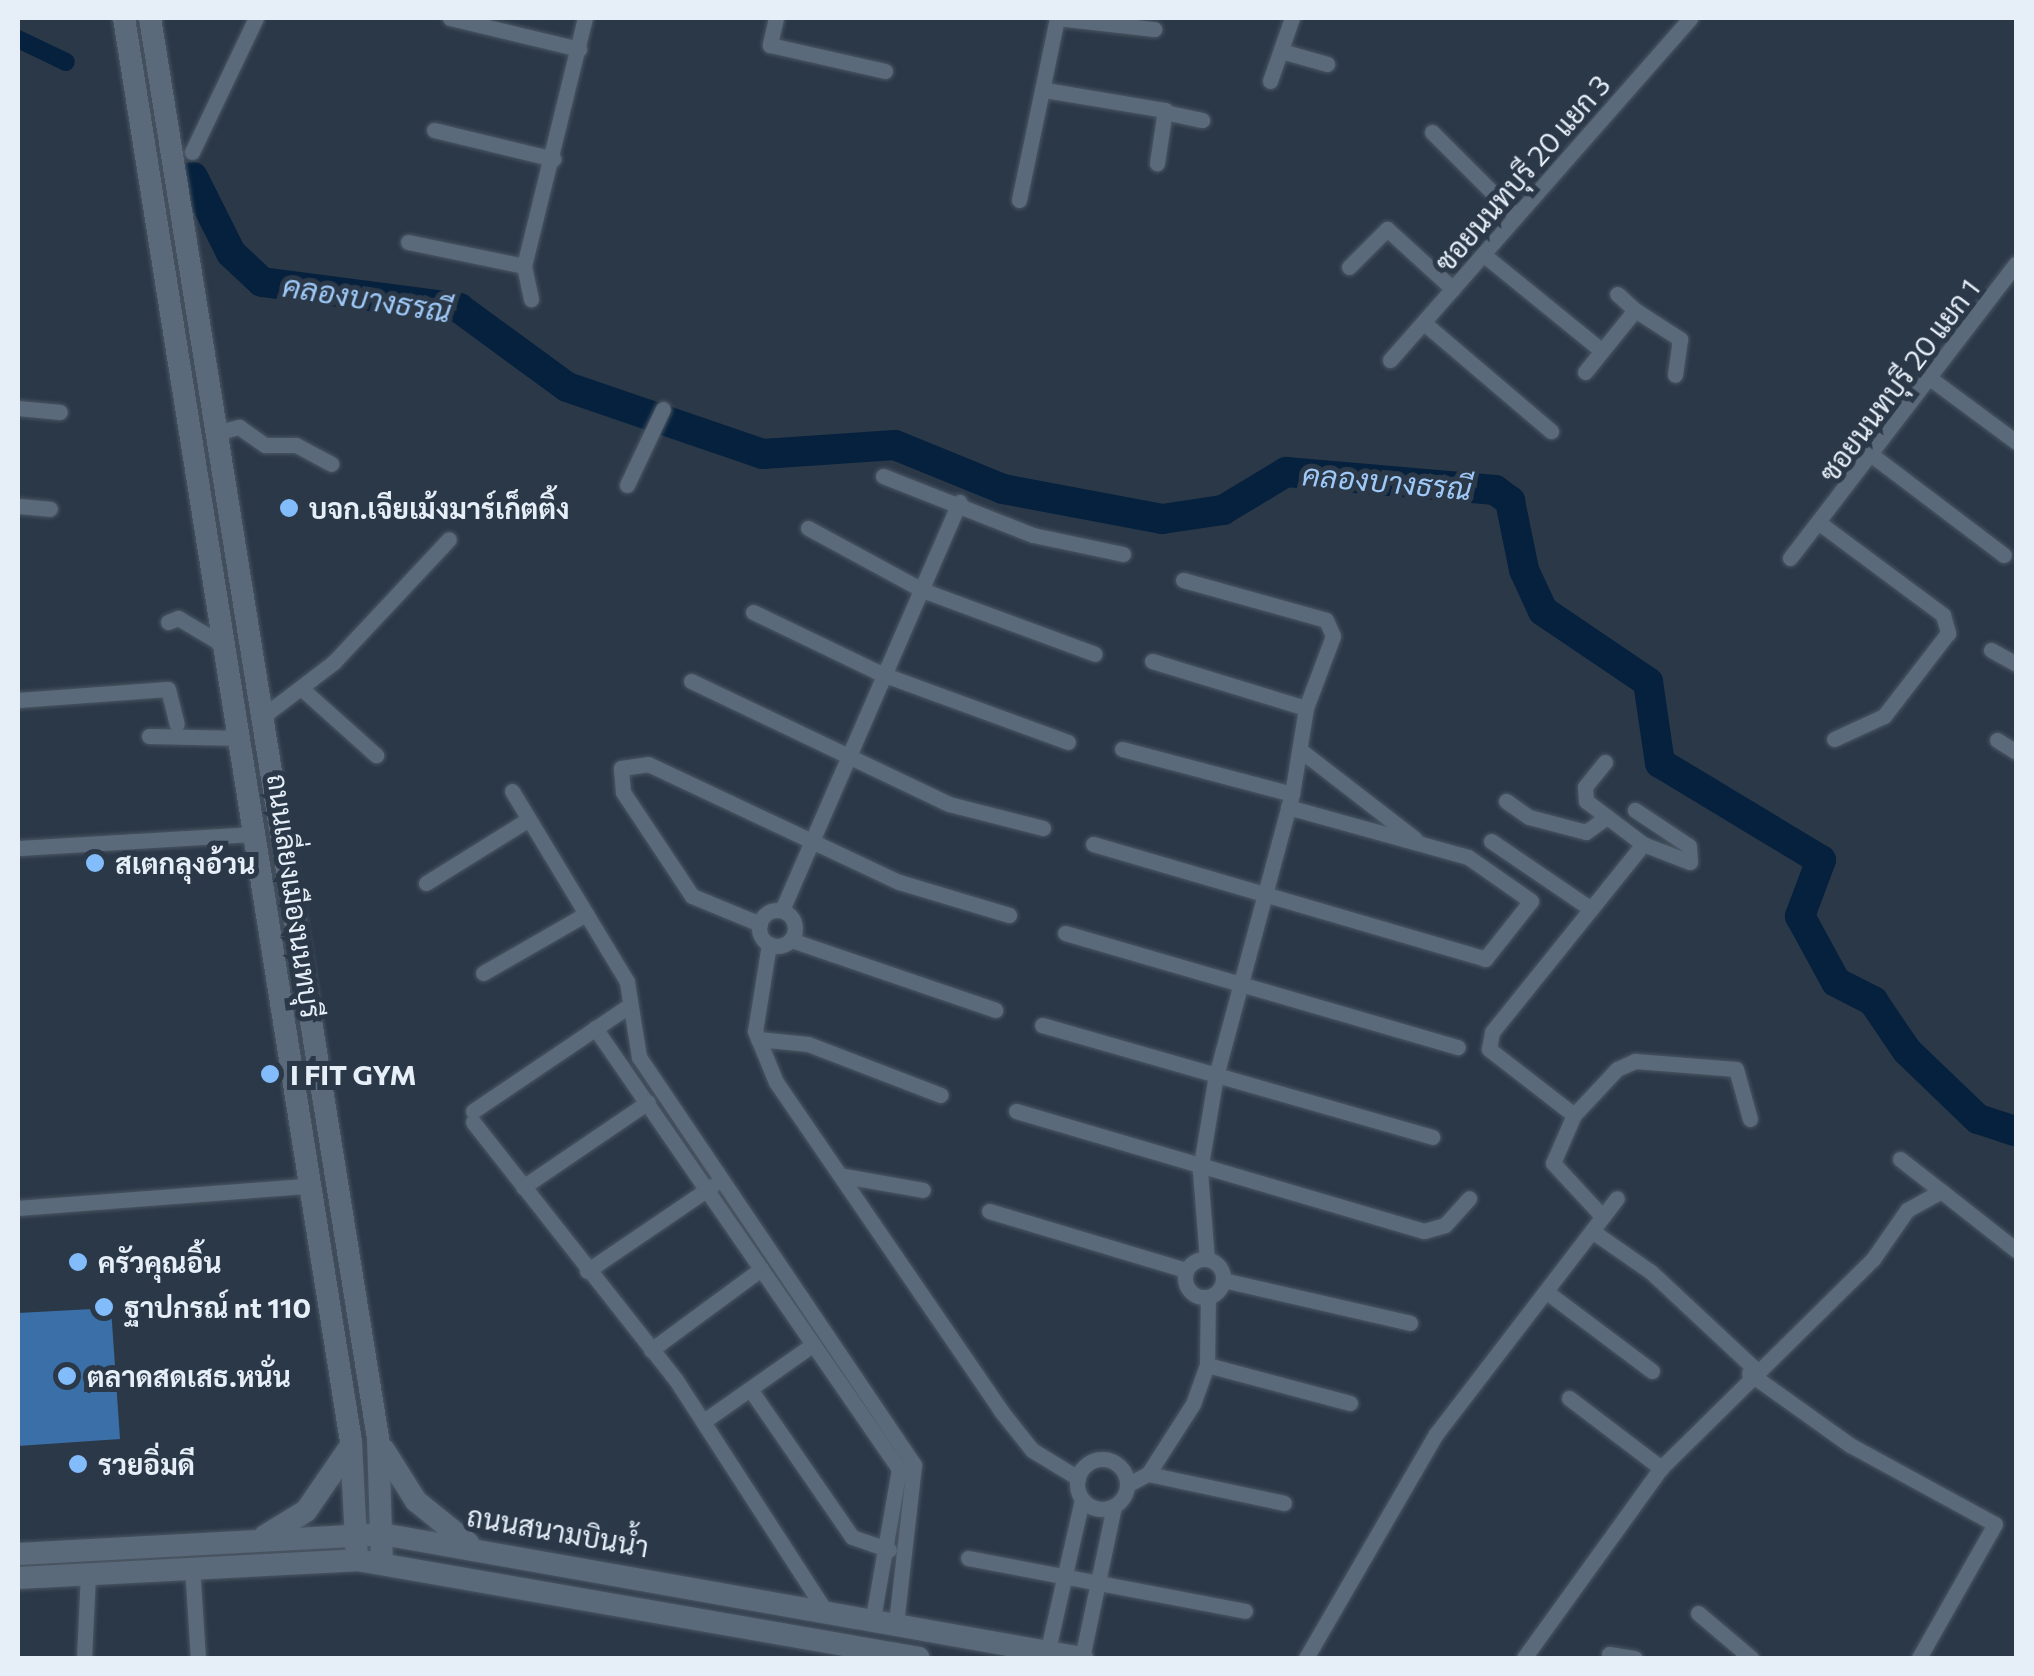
<!DOCTYPE html>
<html>
<head>
<meta charset="utf-8">
<style>
  body { margin:0 }
  #map { position:relative; width:2034px; height:1676px; overflow:hidden; background:#2b3848; font-family:Commissioner,Sarabun,sans-serif }
  div>[style] { position:absolute }
  [style*='--x'] { left:calc(var(--x)*1px); top:calc(var(--y)*1px); width:calc(var(--w)*1px); rotate:calc(var(--a)*1deg) }
  .canal>* { height:18px; margin:-9px; padding:0 9px; transform-origin:9px; border-radius:9px; background:#05213d }
  .river>* { height:30px; margin:-15px; padding:0 15px; transform-origin:15px; border-radius:15px; background:#05213d }
  .building>* { inset:0; background:#3b6fa7 }
  .roads { filter:drop-shadow(0 0 2px #4a5662) drop-shadow(0 0 2px #4a5662) }
  .minor>* { height:15px; margin:-7.5px; padding:0 7.5px; transform-origin:7.5px; border-radius:7.5px; background:#5b6a7b }
  .minor>.ring { margin:-7.5px; padding:0; box-sizing:content-box; background:none; border:15px solid #5b6a7b; border-radius:50% }
  .secondary>* { height:22px; margin:-11px; padding:0 11px; transform-origin:11px; border-radius:11px; background:#5b6a7b }
  .dots>* { width:28px; height:28px; translate:-50% -50%; box-sizing:border-box; border:5px solid #2b3848; border-radius:50% }
  span { translate:-50% -50%; white-space:nowrap; text-align:center; line-height:1.15; -webkit-text-stroke:10px #2b3848; paint-order:stroke }
  .street-label { font-size:28px; color:#e6eef8 }
  .poi-label { font-size:28px; color:#e6eef8; font-weight:700 }
  .left { translate:0 -50%; text-align:left }
  .water-label { font-size:30px; color:#9fc9f8; font-style:italic }
  .frame { position:absolute; inset:0; border:20px solid #e6eef8; pointer-events:none }
</style>
</head>
<body>
<div id="map">
  <div class="canal">
    <i style="--x:18;--y:39;--w:53;--a:25.6"></i>
  </div>
  <div class="river">
    <i style="--x:193;--y:177;--w:85;--a:63.4"></i>
    <i style="--x:231;--y:253;--w:42;--a:43.1"></i>
    <i style="--x:262;--y:282;--w:199;--a:7.5"></i>
    <i style="--x:459;--y:308;--w:134;--a:36.2"></i>
    <i style="--x:567;--y:387;--w:207;--a:18.9"></i>
    <i style="--x:763;--y:454;--w:132;--a:-3.9"></i>
    <i style="--x:895;--y:445;--w:117;--a:22.2"></i>
    <i style="--x:1003;--y:489;--w:162;--a:10.7"></i>
    <i style="--x:1162;--y:519;--w:62;--a:-8.4"></i>
    <i style="--x:1223;--y:510;--w:74;--a:-31.1"></i>
    <i style="--x:1286;--y:472;--w:210;--a:4.9"></i>
    <i style="--x:1495;--y:490;--w:19;--a:36"></i>
    <i style="--x:1510;--y:501;--w:70;--a:78.5"></i>
    <i style="--x:1524;--y:570;--w:45;--a:65.1"></i>
    <i style="--x:1543;--y:611;--w:127;--a:34.1"></i>
    <i style="--x:1648;--y:682;--w:82;--a:81.6"></i>
    <i style="--x:1660;--y:763;--w:188;--a:31.1"></i>
    <i style="--x:1821;--y:860;--w:60;--a:110.6"></i>
    <i style="--x:1800;--y:916;--w:75;--a:61.4"></i>
    <i style="--x:1836;--y:982;--w:42;--a:27.2"></i>
    <i style="--x:1873;--y:1001;--w:60;--a:55.8"></i>
    <i style="--x:1907;--y:1051;--w:98;--a:43.8"></i>
    <i style="--x:1978;--y:1119;--w:40;--a:18"></i>
  </div>
  <div class="building">
    <i style="clip-path:polygon(111px 1308px,120px 1439px,18px 1446px,18px 1313px)"></i>
  </div>
  <div class="roads">
    <div class="minor">
      <i style="--x:450;--y:18;--w:133;--a:13.5"></i>
      <i style="--x:776;--y:18;--w:28;--a:103"></i>
      <i style="--x:770;--y:45;--w:118;--a:12.7"></i>
      <i style="--x:1057;--y:18;--w:98;--a:6.5"></i>
      <i style="--x:1281;--y:51;--w:48;--a:15.8"></i>
      <i style="--x:1270;--y:81;--w:67;--a:-70.8"></i>
      <i style="--x:1045;--y:90;--w:122;--a:9.5"></i>
      <i style="--x:1165;--y:110;--w:54;--a:98.6"></i>
      <i style="--x:1169;--y:113;--w:34;--a:12"></i>
      <i style="--x:434;--y:130;--w:123;--a:13.6"></i>
      <i style="--x:1432;--y:132;--w:119;--a:45"></i>
      <i style="--x:192;--y:152;--w:148;--a:-64.5"></i>
      <i style="--x:1019;--y:200;--w:186;--a:-78.2"></i>
      <i style="--x:408;--y:242;--w:118;--a:11.7"></i>
      <i style="--x:524;--y:266;--w:255;--a:-76.2"></i>
      <i style="--x:1484;--y:255;--w:152;--a:39.1"></i>
      <i style="--x:524;--y:266;--w:34;--a:78"></i>
      <i style="--x:1349;--y:267;--w:54;--a:-45"></i>
      <i style="--x:1387;--y:229;--w:89;--a:42.3"></i>
      <i style="--x:1635;--y:310;--w:54;--a:32.8"></i>
      <i style="--x:1680;--y:339;--w:36;--a:98"></i>
      <i style="--x:1424;--y:323;--w:167;--a:40.4"></i>
      <i style="--x:1390;--y:360;--w:455;--a:-48.7"></i>
      <i style="--x:1585;--y:372;--w:80;--a:-51.1"></i>
      <i style="--x:1635;--y:310;--w:24;--a:-138"></i>
      <i style="--x:1931;--y:379;--w:106;--a:36.5"></i>
      <i style="--x:18;--y:408;--w:42;--a:5.4"></i>
      <i style="--x:216;--y:433;--w:24;--a:-15"></i>
      <i style="--x:239;--y:427;--w:32;--a:35"></i>
      <i style="--x:265;--y:445;--w:31;--a:0"></i>
      <i style="--x:296;--y:445;--w:40;--a:28"></i>
      <i style="--x:1873;--y:456;--w:164;--a:37.1"></i>
      <i style="--x:883;--y:476;--w:161;--a:21.5"></i>
      <i style="--x:1033;--y:535;--w:92;--a:11.9"></i>
      <i style="--x:627;--y:485;--w:84;--a:-64.7"></i>
      <i style="--x:18;--y:506;--w:32;--a:5"></i>
      <i style="--x:1822;--y:525;--w:151;--a:36.6"></i>
      <i style="--x:1943;--y:615;--w:19;--a:74"></i>
      <i style="--x:1948;--y:633;--w:105;--a:127.6"></i>
      <i style="--x:1884;--y:716;--w:55;--a:155.3"></i>
      <i style="--x:808;--y:528;--w:130;--a:28.5"></i>
      <i style="--x:922;--y:590;--w:184;--a:20.3"></i>
      <i style="--x:1790;--y:558;--w:371;--a:-52.5"></i>
      <i style="--x:1183;--y:580;--w:148;--a:15.6"></i>
      <i style="--x:1326;--y:620;--w:17;--a:66"></i>
      <i style="--x:1333;--y:636;--w:77;--a:110.6"></i>
      <i style="--x:1306;--y:708;--w:87;--a:99.2"></i>
      <i style="--x:1292;--y:794;--w:291;--a:105.1"></i>
      <i style="--x:1216;--y:1075;--w:97;--a:99.5"></i>
      <i style="--x:1200;--y:1171;--w:88;--a:85.5"></i>
      <i style="--x:753;--y:612;--w:143;--a:25.7"></i>
      <i style="--x:882;--y:674;--w:198;--a:20.1"></i>
      <i style="--x:168;--y:622;--w:11;--a:-22"></i>
      <i style="--x:178;--y:618;--w:57;--a:30.6"></i>
      <i style="--x:1991;--y:650;--w:29;--a:29"></i>
      <i style="--x:1152;--y:661;--w:161;--a:17"></i>
      <i style="--x:691;--y:681;--w:286;--a:25.5"></i>
      <i style="--x:949;--y:804;--w:97;--a:14.3"></i>
      <i style="--x:301;--y:688;--w:101;--a:41.8"></i>
      <i style="--x:18;--y:700;--w:150;--a:-4.2"></i>
      <i style="--x:168;--y:689;--w:36;--a:76"></i>
      <i style="--x:262;--y:717;--w:91;--a:-37.4"></i>
      <i style="--x:334;--y:662;--w:168;--a:-46.9"></i>
      <i style="--x:149;--y:736;--w:92;--a:1.2"></i>
      <i style="--x:1997;--y:740;--w:22;--a:32"></i>
      <i style="--x:1122;--y:749;--w:176;--a:14.8"></i>
      <i style="--x:1300;--y:750;--w:145;--a:37.7"></i>
      <i style="--x:1605;--y:762;--w:32;--a:129"></i>
      <i style="--x:1585;--y:787;--w:14;--a:86"></i>
      <i style="--x:1586;--y:801;--w:71;--a:37"></i>
      <i style="--x:512;--y:791;--w:223;--a:58.9"></i>
      <i style="--x:627;--y:982;--w:76;--a:80.9"></i>
      <i style="--x:639;--y:1057;--w:492;--a:56"></i>
      <i style="--x:914;--y:1465;--w:160;--a:96.5"></i>
      <i style="--x:1506;--y:801;--w:28;--a:35"></i>
      <i style="--x:1529;--y:817;--w:59;--a:14.7"></i>
      <i style="--x:1586;--y:832;--w:26;--a:-36"></i>
      <i style="--x:1491;--y:841;--w:121;--a:34.2"></i>
      <i style="--x:1093;--y:844;--w:409;--a:16.3"></i>
      <i style="--x:1485;--y:959;--w:74;--a:-51.6"></i>
      <i style="--x:1531;--y:901;--w:77;--a:-145.1"></i>
      <i style="--x:1468;--y:857;--w:187;--a:-164.5"></i>
      <i style="--x:18;--y:848;--w:239;--a:-3.4"></i>
      <i style="--x:426;--y:883;--w:121;--a:-31.9"></i>
      <i class="ring" style="left:759px;top:910px;width:21px;height:21px"></i>
      <i style="--x:782;--y:910;--w:445;--a:-66.5"></i>
      <i style="--x:760;--y:924;--w:74;--a:-157.6"></i>
      <i style="--x:692;--y:896;--w:125;--a:-123.6"></i>
      <i style="--x:623;--y:792;--w:24;--a:-95"></i>
      <i style="--x:621;--y:768;--w:27;--a:-8"></i>
      <i style="--x:648;--y:764;--w:277;--a:25.2"></i>
      <i style="--x:899;--y:882;--w:115;--a:16.7"></i>
      <i style="--x:1065;--y:933;--w:409;--a:16.2"></i>
      <i style="--x:791;--y:940;--w:216;--a:18.9"></i>
      <i style="--x:769;--y:944;--w:88;--a:99.1"></i>
      <i style="--x:755;--y:1031;--w:55;--a:67.6"></i>
      <i style="--x:776;--y:1082;--w:399;--a:55.6"></i>
      <i style="--x:1001;--y:1411;--w:50;--a:51.5"></i>
      <i style="--x:1032;--y:1450;--w:54;--a:31.3"></i>
      <i style="--x:483;--y:973;--w:119;--a:-29.8"></i>
      <i style="--x:1042;--y:1025;--w:406;--a:16"></i>
      <i style="--x:595;--y:1028;--w:536;--a:55.42"></i>
      <i style="--x:899;--y:1469;--w:151;--a:99.9"></i>
      <i style="--x:758;--y:1039;--w:50;--a:5.7"></i>
      <i style="--x:808;--y:1044;--w:142;--a:21"></i>
      <i style="--x:473;--y:1111;--w:189;--a:-34"></i>
      <i style="--x:1016;--y:1111;--w:425;--a:16.4"></i>
      <i style="--x:1424;--y:1231;--w:22;--a:-16"></i>
      <i style="--x:1445;--y:1225;--w:36;--a:-48"></i>
      <i style="--x:1574;--y:1115;--w:63;--a:-46.9"></i>
      <i style="--x:1617;--y:1069;--w:20;--a:-24"></i>
      <i style="--x:1635;--y:1061;--w:101;--a:4.5"></i>
      <i style="--x:1736;--y:1069;--w:52;--a:74.4"></i>
      <i style="--x:473;--y:1122;--w:328;--a:51.8"></i>
      <i style="--x:676;--y:1380;--w:274;--a:57.1"></i>
      <i style="--x:1900;--y:1159;--w:52;--a:38"></i>
      <i style="--x:844;--y:1176;--w:80;--a:10"></i>
      <i style="--x:523;--y:1187;--w:151;--a:-34.2"></i>
      <i style="--x:18;--y:1208;--w:290;--a:-4.4"></i>
      <i style="--x:989;--y:1211;--w:206;--a:16.7"></i>
      <i style="--x:1602;--y:1216;--w:72;--a:-132.8"></i>
      <i style="--x:1553;--y:1163;--w:52;--a:-66.4"></i>
      <i style="--x:1574;--y:1115;--w:108;--a:-142.2"></i>
      <i style="--x:1489;--y:1049;--w:17;--a:-80"></i>
      <i style="--x:1492;--y:1032;--w:241;--a:-51.2"></i>
      <i style="--x:1643;--y:844;--w:50;--a:21"></i>
      <i style="--x:1690;--y:862;--w:16;--a:-94"></i>
      <i style="--x:1689;--y:846;--w:65;--a:-146.3"></i>
      <i style="--x:1592;--y:1231;--w:72;--a:34.8"></i>
      <i style="--x:1651;--y:1272;--w:141;--a:43"></i>
      <i class="ring" style="left:1185px;top:1259px;width:23px;height:23px"></i>
      <i style="--x:587;--y:1271;--w:151;--a:-34.2"></i>
      <i style="--x:1223;--y:1280;--w:192;--a:12.9"></i>
      <i style="--x:1548;--y:1293;--w:130;--a:36.9"></i>
      <i style="--x:651;--y:1350;--w:137;--a:-36.4"></i>
      <i style="--x:1207;--y:1365;--w:148;--a:14.9"></i>
      <i style="--x:1749;--y:1373;--w:124;--a:35.5"></i>
      <i style="--x:1850;--y:1445;--w:165;--a:28.6"></i>
      <i style="--x:1995;--y:1524;--w:154;--a:119.6"></i>
      <i style="--x:750;--y:1389;--w:180;--a:55.4"></i>
      <i style="--x:852;--y:1537;--w:39;--a:19"></i>
      <i style="--x:1569;--y:1398;--w:116;--a:37.3"></i>
      <i style="--x:704;--y:1421;--w:132;--a:-35.1"></i>
      <i class="ring" style="left:1077px;top:1459px;width:35px;height:35px"></i>
      <i style="--x:1148;--y:1474;--w:139;--a:12"></i>
      <i style="--x:1127;--y:1485;--w:24;--a:-28"></i>
      <i style="--x:1148;--y:1474;--w:83;--a:-57.3"></i>
      <i style="--x:1193;--y:1404;--w:41;--a:-70.3"></i>
      <i style="--x:1207;--y:1365;--w:68;--a:-89.2"></i>
      <i style="--x:968;--y:1558;--w:282;--a:10.8"></i>
      <i style="--x:192;--y:1566;--w:92;--a:86.3"></i>
      <i style="--x:1698;--y:1613;--w:70;--a:40.3"></i>
      <i style="--x:1609;--y:1654;--w:26;--a:9"></i>
      <i style="--x:84;--y:1658;--w:85;--a:-87.3"></i>
      <i style="--x:1046;--y:1658;--w:163;--a:-77.2"></i>
      <i style="--x:1082;--y:1658;--w:155;--a:-78.1"></i>
      <i style="--x:1306;--y:1658;--w:259;--a:-59.9"></i>
      <i style="--x:1436;--y:1434;--w:297;--a:-52.5"></i>
      <i style="--x:1524;--y:1658;--w:234;--a:-54.2"></i>
      <i style="--x:1661;--y:1468;--w:298;--a:-44.6"></i>
      <i style="--x:1873;--y:1259;--w:60;--a:-55.2"></i>
      <i style="--x:1907;--y:1210;--w:39;--a:-29"></i>
      <i style="--x:1941;--y:1191;--w:95;--a:38.2"></i>
    </div>
    <div class="secondary">
      <i style="--x:124;--y:18;--w:1442;--a:80.94"></i>
      <i style="--x:351;--y:1442;--w:118;--a:87.1"></i>
      <i style="--x:150;--y:18;--w:1438;--a:80.88"></i>
      <i style="--x:378;--y:1438;--w:125;--a:88.2"></i>
      <i style="--x:384;--y:1450;--w:60;--a:57.9"></i>
      <i style="--x:416;--y:1501;--w:67;--a:38.9"></i>
      <i style="--x:265;--y:1536;--w:48;--a:-31.4"></i>
      <i style="--x:306;--y:1511;--w:74;--a:-55.5"></i>
      <i style="--x:18;--y:1554;--w:365;--a:-3.1"></i>
      <i style="--x:382;--y:1534;--w:711;--a:10.05"></i>
      <i style="--x:18;--y:1578;--w:339;--a:-3"></i>
      <i style="--x:357;--y:1560;--w:570;--a:9.89"></i>
    </div>
  </div>
  <div class="dots">
    <i style="left:289px;top:508px;background:#83bcfb"></i>
    <i style="left:95px;top:863px;background:#83bcfb"></i>
    <i style="left:270px;top:1074px;background:#83bcfb"></i>
    <i style="left:78px;top:1262px;background:#83bcfb"></i>
    <i style="left:104px;top:1307px;background:#83bcfb"></i>
    <i style="left:67px;top:1376px;background:#83bcfb"></i>
    <i style="left:78px;top:1464px;background:#83bcfb"></i>
  </div>
  <div class="street-label">
    <span style="left:1522px;top:173px;rotate:-49deg">ซอยนนทบุรี 20 แยก 3</span>
    <span style="left:1899px;top:380px;rotate:-53deg">ซอยนนทบุรี 20 แยก 1</span>
    <span style="left:295px;top:896px;rotate:82deg">ถนนเลี่ยงเมืองนนทบุรี</span>
    <span style="left:558px;top:1531px;rotate:10deg">ถนนสนามบินน้ำ</span>
  </div>
  <div class="poi-label">
    <span class="left" style="left:309px;top:508px">บจก.เจียเม้งมาร์เก็ตติ้ง</span>
    <span class="left" style="left:115px;top:863px">สเตกลุงอ้วน</span>
    <span class="left" style="left:290px;top:1074px">I FIT GYM</span>
    <span class="left" style="left:98px;top:1262px">ครัวคุณอิ้น</span>
    <span class="left" style="left:124px;top:1307px">ฐาปกรณ์ nt 110</span>
    <span class="left" style="left:87px;top:1376px">ตลาดสดเสธ.หนั่น</span>
    <span class="left" style="left:98px;top:1464px">รวยอิ่มดี</span>
  </div>
  <div class="water-label">
    <span style="left:367px;top:298px;rotate:9deg">คลองบางธรณี</span>
    <span style="left:1387px;top:481px;rotate:5deg">คลองบางธรณี</span>
  </div>
  <div class="frame"></div>
</div>
</body>
</html>
